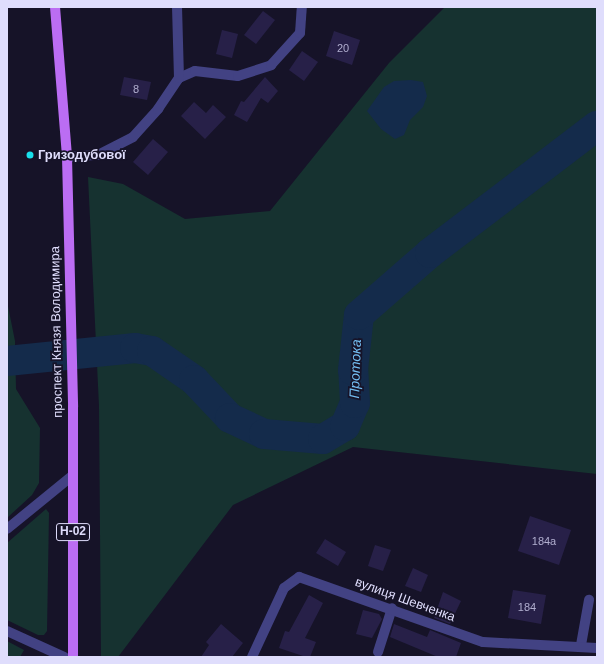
<!DOCTYPE html>
<html>
<head>
<meta charset="utf-8">
<style>
  body { margin:0 }
  #map { position:relative; width:604px; height:664px; overflow:hidden; background:#161328; font-family:Helvetica,sans-serif }
  div>[style] { position:absolute }
  [style*='--x'] { left:calc(var(--x)*1px); top:calc(var(--y)*1px); width:calc(var(--w)*1px); rotate:calc(var(--a)*1deg) }
  .green>* { inset:0; background:#163230 }
  .water>* { inset:0; background:#142b4b }
  .river>* { height:30px; margin:-15px; padding:0 15px; transform-origin:15px; border-radius:15px; background:#142b4b }
  .building>* { inset:0; background:#272048 }
  .minor>* { height:10px; margin:-5px; padding:0 5px; transform-origin:5px; border-radius:5px; background:#424283 }
  .major>* { height:10px; margin:-5px; padding:0 5px; transform-origin:5px; border-radius:5px; background:#bb6df3 }
  .dots>* { width:11px; height:11px; translate:-50% -50%; box-sizing:border-box; border:2px solid #161328; border-radius:50% }
  span { translate:-50% -50%; white-space:nowrap; text-align:center; line-height:1.15; -webkit-text-stroke:3.5px #161328; paint-order:stroke }
  .number-label { font-size:11px; color:#b1aecf }
  .number-label span { -webkit-text-stroke-width:0 }
  .shield-label span { padding:1px 3px; background:#161328; border:1px solid; border-radius:3px; -webkit-text-stroke-width:0 }
  .shield-label { font-size:12px; color:#dfddfc; font-weight:700 }
  .poi-label { font-size:13px; color:#dfddfc; font-weight:700 }
  .left { translate:0 -50%; text-align:left }
  .street-label { font-size:13px; color:#dfddfc }
  .water-label { font-size:14px; color:#74bef3; font-style:italic }
  .frame { position:absolute; inset:0; border:8px solid #dfddfc; pointer-events:none }
</style>
</head>
<body>
<div id="map">
  <div class="green">
    <i style="clip-path:polygon(445px 7px,597px 7px,597px 474px,353px 447px,233px 505px,118px 657px,101px 657px,99px 406px,88px 177px,123px 184px,185px 219px,270px 211px,389px 63px)"></i>
    <i style="clip-path:polygon(7px 301px,15px 341px,16px 389px,40px 428px,39px 483px,32px 495px,7px 518px)"></i>
    <i style="clip-path:polygon(46px 509px,49px 513px,47px 631px,44px 635px,38px 635px,7px 620px,7px 543px)"></i>
    <i style="clip-path:polygon(7px 641px,24px 650px,20px 657px,7px 657px)"></i>
  </div>
  <div class="water">
    <i style="clip-path:polygon(411px 80px,423px 82px,427px 96px,423px 107px,410px 120px,404px 135px,395px 139px,381px 129px,367px 111px,384px 87px,394px 81px)"></i>
  </div>
  <div class="river">
    <i style="--x:7;--y:361;--w:129;--a:-5.8"></i>
    <i style="--x:135;--y:348;--w:17;--a:10"></i>
    <i style="--x:152;--y:351;--w:51;--a:34.6"></i>
    <i style="--x:194;--y:380;--w:52;--a:46.5"></i>
    <i style="--x:230;--y:418;--w:38;--a:25"></i>
    <i style="--x:264;--y:434;--w:59;--a:4.8"></i>
    <i style="--x:323;--y:439;--w:26;--a:-31"></i>
    <i style="--x:345;--y:426;--w:25;--a:-67"></i>
    <i style="--x:355;--y:403;--w:33;--a:-93"></i>
    <i style="--x:353;--y:370;--w:55;--a:-83.8"></i>
    <i style="--x:359;--y:315;--w:94;--a:-41.1"></i>
    <i style="--x:430;--y:253;--w:210;--a:-37.3"></i>
  </div>
  <div class="building">
    <i style="clip-path:polygon(263px 11px,275px 20px,256px 44px,244px 35px)"></i>
    <i style="clip-path:polygon(222px 30px,238px 34px,232px 58px,216px 54px)"></i>
    <i style="clip-path:polygon(334px 31px,360px 40px,352px 65px,326px 56px)"></i>
    <i style="clip-path:polygon(302px 51px,318px 62px,304px 81px,289px 70px)"></i>
    <i style="clip-path:polygon(124px 77px,151px 82px,147px 100px,120px 95px)"></i>
    <i style="clip-path:polygon(265px 77px,278px 91px,268px 103px,261px 98px,247px 122px,234px 115px,241px 101px,244px 102px)"></i>
    <i style="clip-path:polygon(194px 102px,206px 113px,213px 105px,226px 117px,205px 139px,181px 116px)"></i>
    <i style="clip-path:polygon(153px 139px,168px 152px,148px 175px,133px 162px)"></i>
    <i style="clip-path:polygon(530px 516px,571px 530px,559px 565px,518px 551px)"></i>
    <i style="clip-path:polygon(325px 539px,346px 552px,338px 566px,316px 553px)"></i>
    <i style="clip-path:polygon(375px 545px,391px 550px,383px 571px,368px 566px)"></i>
    <i style="clip-path:polygon(413px 568px,428px 575px,421px 592px,405px 586px)"></i>
    <i style="clip-path:polygon(513px 590px,546px 595px,541px 624px,508px 618px)"></i>
    <i style="clip-path:polygon(443px 592px,461px 601px,450px 624px,434px 618px)"></i>
    <i style="clip-path:polygon(309px 595px,323px 603px,305px 638px,316px 642px,310px 657px,306px 657px,279px 648px,285px 631px,289px 632px)"></i>
    <i style="clip-path:polygon(363px 610px,379px 614px,382px 619px,372px 638px,356px 634px)"></i>
    <i style="clip-path:polygon(221px 624px,243px 643px,232px 657px,201px 657px,209px 645px,206px 642px)"></i>
    <i style="clip-path:polygon(394px 624px,427px 637px,430px 630px,461px 643px,456px 657px,438px 657px,390px 637px)"></i>
  </div>
  <div class="minor">
    <i style="--x:179;--y:78;--w:17;--a:-24"></i>
    <i style="--x:195;--y:71;--w:43;--a:6.6"></i>
    <i style="--x:238;--y:76;--w:35;--a:-18"></i>
    <i style="--x:271;--y:65;--w:43;--a:-47.8"></i>
    <i style="--x:300;--y:33;--w:26;--a:-86"></i>
    <i style="--x:67;--y:157;--w:31;--a:-4"></i>
    <i style="--x:98;--y:155;--w:39;--a:-27"></i>
    <i style="--x:133;--y:137;--w:38;--a:-48"></i>
    <i style="--x:158;--y:109;--w:37;--a:-56"></i>
    <i style="--x:179;--y:78;--w:71;--a:-91.6"></i>
    <i style="--x:7;--y:529;--w:84;--a:-39.2"></i>
    <i style="--x:7;--y:631;--w:63;--a:24.5"></i>
    <i style="--x:581;--y:645;--w:46;--a:-79.9"></i>
    <i style="--x:378;--y:652;--w:46;--a:-72.3"></i>
    <i style="--x:252;--y:657;--w:76;--a:-65.1"></i>
    <i style="--x:284;--y:588;--w:19;--a:-36"></i>
    <i style="--x:299;--y:577;--w:195;--a:19.5"></i>
    <i style="--x:483;--y:642;--w:114;--a:3"></i>
  </div>
  <div class="major">
    <i style="--x:55;--y:7;--w:150;--a:85.4"></i>
    <i style="--x:67;--y:157;--w:250;--a:88.6"></i>
    <i style="--x:73;--y:407;--w:250;--a:90"></i>
  </div>
  <div class="dots">
    <i style="left:30px;top:155px;background:#19e0ec"></i>
  </div>
  <div class="number-label">
    <span style="left:343px;top:48px">20</span>
    <span style="left:136px;top:89px">8</span>
    <span style="left:544px;top:541px">184а</span>
    <span style="left:527px;top:607px">184</span>
  </div>
  <div class="shield-label">
    <span style="left:73px;top:532px">Н-02</span>
  </div>
  <div class="poi-label">
    <span class="left" style="left:38px;top:155px">Гризодубової</span>
  </div>
  <div class="street-label">
    <span style="left:57px;top:332px;rotate:-91deg">проспект Князя Володимира</span>
    <span style="left:405px;top:600px;rotate:20deg">вулиця Шевченка</span>
  </div>
  <div class="water-label">
    <span style="left:355px;top:369px;rotate:-88deg">Протока</span>
  </div>
  <div class="frame"></div>
</div>
</body>
</html>
